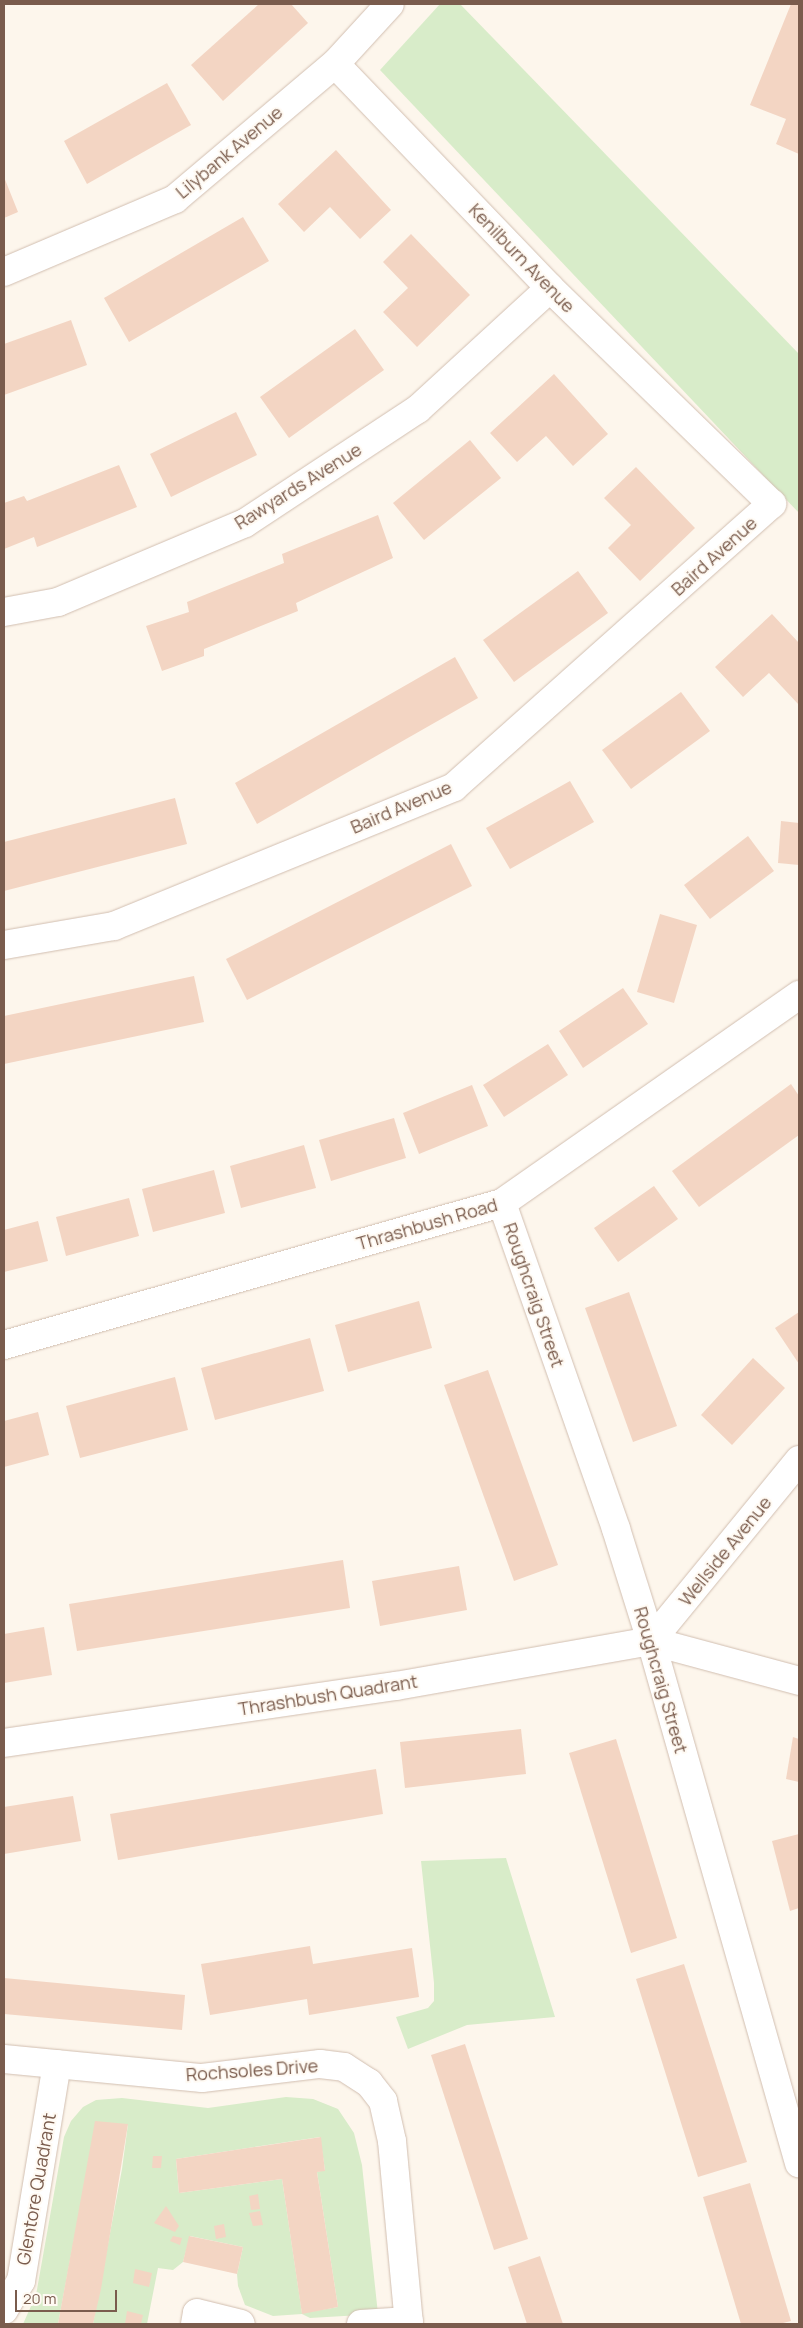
<!DOCTYPE html>
<html>
<head>
<meta charset="utf-8">
<style>
  body { margin:0 }
  #map { position:relative; width:803px; height:2328px; overflow:hidden; background:#fdf6ec; font-family:Manrope,sans-serif }
  div>[style] { position:absolute }
  [style*='--x'] { left:calc(var(--x)*1px); top:calc(var(--y)*1px); width:calc(var(--w)*1px); rotate:calc(var(--a)*1deg) }
  .green>* { inset:0; background:#d8ecc9 }
  .building>* { inset:0; background:#f3d5c3 }
  .roads { filter:drop-shadow(0 0 1px #d1beb0) drop-shadow(0 0 1px #d1beb0) }
  .minor>* { height:28px; margin:-14px; padding:0 14px; transform-origin:14px; border-radius:14px; background:#fff }
  span { translate:-50% -50%; white-space:nowrap; text-align:center; line-height:1.15; -webkit-text-stroke:4px #fffaf3; paint-order:stroke }
  .street-label { font-size:18px; color:#7a5c4d }
  .frame { position:absolute; inset:0; border:5px solid #7a5c4d; pointer-events:none }
  .scale { position:absolute; left:15px; top:2290px; width:102px; height:22px; box-sizing:border-box; border:2px solid #7a5c4d; border-top:0; padding-left:6px; font-size:15px; line-height:18px; white-space:nowrap; color:#7a5c4d; -webkit-text-stroke:4px #fffaf3; paint-order:stroke }
</style>
</head>
<body>
<div id="map">
  <div class="green">
    <i style="clip-path:polygon(440px 4px,460px 4px,799px 354px,799px 513px,380px 70px)"></i>
    <i style="clip-path:polygon(506px 1858px,555px 2017px,467px 2025px,408px 2049px,396px 2017px,428px 2008px,434px 2001px,434px 1983px,421px 1861px)"></i>
    <i style="clip-path:polygon(evenodd,286px 2097px,313px 2099px,338px 2109px,354px 2133px,362px 2165px,378px 2314px,310px 2318px,302px 2314px,273px 2316px,245px 2305px,238px 2286px,237px 2274px,243px 2247px,190px 2236px,183px 2262px,173px 2270px,158px 2268px,147px 2324px,93px 2324px,122px 2169px,128px 2124px,74px 2239px,58px 2324px,23px 2324px,36px 2295px,64px 2137px,71px 2121px,83px 2107px,96px 2100px,122px 2098px,208px 2108px,286px 2097px,320px 2137px,325px 2170px,317px 2172px,338px 2307px,302px 2313px,282px 2179px,179px 2193px,176px 2159px,320px 2137px)"></i>
  </div>
  <div class="building">
    <i style="clip-path:polygon(259px 4px,291px 4px,308px 23px,223px 101px,191px 65px)"></i>
    <i style="clip-path:polygon(791px 4px,799px 4px,799px 154px,776px 144px,786px 119px,750px 105px)"></i>
    <i style="clip-path:polygon(167px 83px,191px 125px,87px 184px,64px 141px)"></i>
    <i style="clip-path:polygon(336px 150px,391px 210px,360px 239px,330px 207px,304px 232px,278px 204px)"></i>
    <i style="clip-path:polygon(4px 177px,18px 212px,4px 218px)"></i>
    <i style="clip-path:polygon(243px 217px,269px 261px,129px 342px,104px 298px)"></i>
    <i style="clip-path:polygon(411px 234px,470px 295px,417px 347px,383px 312px,408px 288px,383px 262px)"></i>
    <i style="clip-path:polygon(71px 320px,87px 365px,4px 395px,4px 344px)"></i>
    <i style="clip-path:polygon(355px 329px,384px 370px,289px 438px,260px 397px)"></i>
    <i style="clip-path:polygon(554px 374px,608px 434px,573px 466px,546px 436px,517px 462px,490px 433px)"></i>
    <i style="clip-path:polygon(236px 412px,257px 455px,171px 497px,150px 454px)"></i>
    <i style="clip-path:polygon(470px 440px,501px 478px,424px 540px,393px 503px)"></i>
    <i style="clip-path:polygon(119px 465px,137px 507px,37px 547px,34px 537px,4px 549px,4px 503px,24px 496px,27px 501px)"></i>
    <i style="clip-path:polygon(636px 467px,695px 528px,640px 581px,608px 548px,631px 525px,604px 498px)"></i>
    <i style="clip-path:polygon(378px 515px,393px 558px,296px 603px,298px 611px,204px 649px,204px 656px,162px 671px,146px 626px,189px 612px,187px 602px,284px 563px,282px 554px)"></i>
    <i style="clip-path:polygon(578px 571px,608px 613px,514px 682px,483px 640px)"></i>
    <i style="clip-path:polygon(772px 614px,799px 643px,799px 705px,769px 673px,743px 697px,715px 667px)"></i>
    <i style="clip-path:polygon(455px 657px,478px 698px,257px 824px,235px 783px)"></i>
    <i style="clip-path:polygon(681px 692px,710px 731px,631px 789px,602px 750px)"></i>
    <i style="clip-path:polygon(570px 781px,594px 822px,510px 869px,486px 828px)"></i>
    <i style="clip-path:polygon(175px 798px,187px 844px,4px 891px,4px 842px)"></i>
    <i style="clip-path:polygon(781px 821px,799px 823px,799px 865px,778px 863px)"></i>
    <i style="clip-path:polygon(748px 836px,774px 871px,710px 919px,684px 885px)"></i>
    <i style="clip-path:polygon(451px 844px,472px 886px,247px 1000px,226px 959px)"></i>
    <i style="clip-path:polygon(660px 914px,697px 925px,674px 1003px,637px 992px)"></i>
    <i style="clip-path:polygon(194px 976px,204px 1022px,4px 1064px,4px 1016px)"></i>
    <i style="clip-path:polygon(623px 988px,648px 1024px,583px 1068px,559px 1031px)"></i>
    <i style="clip-path:polygon(548px 1044px,568px 1075px,504px 1117px,483px 1085px)"></i>
    <i style="clip-path:polygon(791px 1084px,799px 1096px,799px 1135px,699px 1207px,672px 1171px)"></i>
    <i style="clip-path:polygon(472px 1085px,488px 1126px,419px 1154px,403px 1113px)"></i>
    <i style="clip-path:polygon(394px 1118px,406px 1158px,331px 1181px,319px 1140px)"></i>
    <i style="clip-path:polygon(304px 1145px,316px 1188px,241px 1208px,230px 1166px)"></i>
    <i style="clip-path:polygon(214px 1170px,225px 1213px,153px 1232px,142px 1189px)"></i>
    <i style="clip-path:polygon(654px 1186px,678px 1219px,618px 1262px,594px 1228px)"></i>
    <i style="clip-path:polygon(129px 1198px,139px 1236px,66px 1256px,56px 1217px)"></i>
    <i style="clip-path:polygon(38px 1221px,48px 1261px,4px 1272px,4px 1230px)"></i>
    <i style="clip-path:polygon(629px 1292px,677px 1426px,633px 1442px,585px 1308px)"></i>
    <i style="clip-path:polygon(419px 1301px,432px 1348px,348px 1372px,335px 1325px)"></i>
    <i style="clip-path:polygon(799px 1312px,799px 1364px,775px 1328px)"></i>
    <i style="clip-path:polygon(310px 1338px,324px 1391px,215px 1420px,201px 1368px)"></i>
    <i style="clip-path:polygon(753px 1358px,785px 1388px,732px 1445px,701px 1415px)"></i>
    <i style="clip-path:polygon(488px 1370px,558px 1565px,514px 1581px,444px 1385px)"></i>
    <i style="clip-path:polygon(175px 1377px,188px 1430px,80px 1458px,66px 1406px)"></i>
    <i style="clip-path:polygon(38px 1412px,49px 1455px,4px 1467px,4px 1421px)"></i>
    <i style="clip-path:polygon(343px 1560px,350px 1608px,77px 1651px,69px 1604px)"></i>
    <i style="clip-path:polygon(459px 1566px,467px 1610px,380px 1626px,372px 1581px)"></i>
    <i style="clip-path:polygon(44px 1627px,52px 1675px,4px 1683px,4px 1634px)"></i>
    <i style="clip-path:polygon(521px 1729px,526px 1774px,405px 1788px,400px 1742px)"></i>
    <i style="clip-path:polygon(793px 1737px,799px 1739px,799px 1782px,786px 1779px)"></i>
    <i style="clip-path:polygon(616px 1739px,677px 1938px,631px 1953px,569px 1753px)"></i>
    <i style="clip-path:polygon(376px 1769px,383px 1814px,118px 1860px,110px 1814px)"></i>
    <i style="clip-path:polygon(73px 1796px,81px 1841px,4px 1854px,4px 1807px)"></i>
    <i style="clip-path:polygon(799px 1834px,799px 1908px,790px 1911px,772px 1841px)"></i>
    <i style="clip-path:polygon(310px 1946px,313px 1964px,412px 1948px,419px 1997px,309px 2015px,307px 1999px,210px 2015px,201px 1964px)"></i>
    <i style="clip-path:polygon(684px 1964px,747px 2162px,698px 2177px,636px 1979px)"></i>
    <i style="clip-path:polygon(4px 1978px,185px 1995px,182px 2030px,4px 2014px)"></i>
    <i style="clip-path:polygon(465px 2044px,528px 2239px,494px 2250px,431px 2055px)"></i>
    <i style="clip-path:polygon(95px 2121px,128px 2124px,101px 2289px,93px 2324px,58px 2324px)"></i>
    <i style="clip-path:polygon(321px 2137px,325px 2171px,317px 2172px,338px 2307px,302px 2314px,282px 2179px,179px 2193px,176px 2159px)"></i>
    <i style="clip-path:polygon(153px 2156px,162px 2156px,161px 2168px,152px 2168px)"></i>
    <i style="clip-path:polygon(750px 2183px,791px 2321px,779px 2324px,741px 2324px,703px 2197px)"></i>
    <i style="clip-path:polygon(258px 2194px,260px 2209px,251px 2210px,249px 2196px)"></i>
    <i style="clip-path:polygon(166px 2206px,179px 2226px,175px 2232px,154px 2223px)"></i>
    <i style="clip-path:polygon(260px 2211px,263px 2225px,253px 2226px,249px 2213px)"></i>
    <i style="clip-path:polygon(224px 2224px,226px 2237px,216px 2239px,214px 2226px)"></i>
    <i style="clip-path:polygon(173px 2236px,182px 2238px,180px 2245px,170px 2241px)"></i>
    <i style="clip-path:polygon(189px 2236px,243px 2247px,237px 2274px,183px 2262px)"></i>
    <i style="clip-path:polygon(540px 2256px,563px 2324px,527px 2324px,508px 2267px)"></i>
    <i style="clip-path:polygon(135px 2269px,152px 2273px,149px 2287px,133px 2283px)"></i>
    <i style="clip-path:polygon(127px 2311px,143px 2315px,141px 2324px,125px 2324px)"></i>
  </div>
  <div class="roads">
    <div class="minor">
      <i style="--x:4;--y:272;--w:186;--a:-23.1"></i>
      <i style="--x:175;--y:199;--w:209;--a:-40.2"></i>
      <i style="--x:4;--y:612;--w:55;--a:-10.5"></i>
      <i style="--x:58;--y:602;--w:203;--a:-22.9"></i>
      <i style="--x:245;--y:523;--w:207;--a:-33.4"></i>
      <i style="--x:418;--y:409;--w:179;--a:-42.5"></i>
      <i style="--x:4;--y:945;--w:112;--a:-9.8"></i>
      <i style="--x:114;--y:926;--w:367;--a:-22.2"></i>
      <i style="--x:454;--y:787;--w:426;--a:-41.7"></i>
      <i style="--x:772;--y:504;--w:310;--a:-135.8"></i>
      <i style="--x:550;--y:288;--w:310;--a:-133.8"></i>
      <i style="--x:335;--y:64;--w:81;--a:-47.5"></i>
      <i style="--x:502;--y:1203;--w:345;--a:70.7"></i>
      <i style="--x:616;--y:1529;--w:117;--a:72.6"></i>
      <i style="--x:651;--y:1641;--w:543;--a:74.17"></i>
      <i style="--x:4;--y:1345;--w:518;--a:-15.92"></i>
      <i style="--x:502;--y:1203;--w:363;--a:-35"></i>
      <i style="--x:651;--y:1641;--w:234;--a:-50.7"></i>
      <i style="--x:4;--y:1743;--w:396;--a:-8.3"></i>
      <i style="--x:396;--y:1686;--w:259;--a:-10"></i>
      <i style="--x:651;--y:1641;--w:153;--a:15.1"></i>
      <i style="--x:4;--y:2059;--w:199;--a:5.5"></i>
      <i style="--x:202;--y:2078;--w:119;--a:-6.8"></i>
      <i style="--x:320;--y:2064;--w:24;--a:7"></i>
      <i style="--x:344;--y:2067;--w:30;--a:33"></i>
      <i style="--x:369;--y:2083;--w:23;--a:52"></i>
      <i style="--x:383;--y:2101;--w:41;--a:77.3"></i>
      <i style="--x:392;--y:2141;--w:184;--a:84.7"></i>
      <i style="--x:4;--y:2310;--w:34;--a:-60"></i>
      <i style="--x:21;--y:2281;--w:220;--a:-80.6"></i>
      <i style="--x:195;--y:2324;--w:11;--a:-80"></i>
      <i style="--x:197;--y:2313;--w:45;--a:14"></i>
      <i style="--x:361;--y:2324;--w:48;--a:-3.6"></i>
    </div>
  </div>
  <div class="street-label">
    <span style="left:229px;top:152px;rotate:-40deg">Lilybank Avenue</span>
    <span style="left:522px;top:258px;rotate:46deg">Kenilburn Avenue</span>
    <span style="left:298px;top:486px;rotate:-32deg">Rawyards Avenue</span>
    <span style="left:714px;top:556px;rotate:-42deg">Baird Avenue</span>
    <span style="left:401px;top:807px;rotate:-23deg">Baird Avenue</span>
    <span style="left:427px;top:1224px;rotate:-16deg">Thrashbush Road</span>
    <span style="left:534px;top:1295px;rotate:71deg">Roughcraig Street</span>
    <span style="left:725px;top:1551px;rotate:-51deg">Wellside Avenue</span>
    <span style="left:661px;top:1680px;rotate:74deg">Roughcraig Street</span>
    <span style="left:328px;top:1695px;rotate:-9deg">Thrashbush Quadrant</span>
    <span style="left:252px;top:2070px;rotate:-4deg">Rochsoles Drive</span>
    <span style="left:36px;top:2189px;rotate:-80deg">Glentore Quadrant</span>
  </div>
  <div class="frame"></div>
  <div class="scale">20 m</div>
</div>
</body>
</html>
